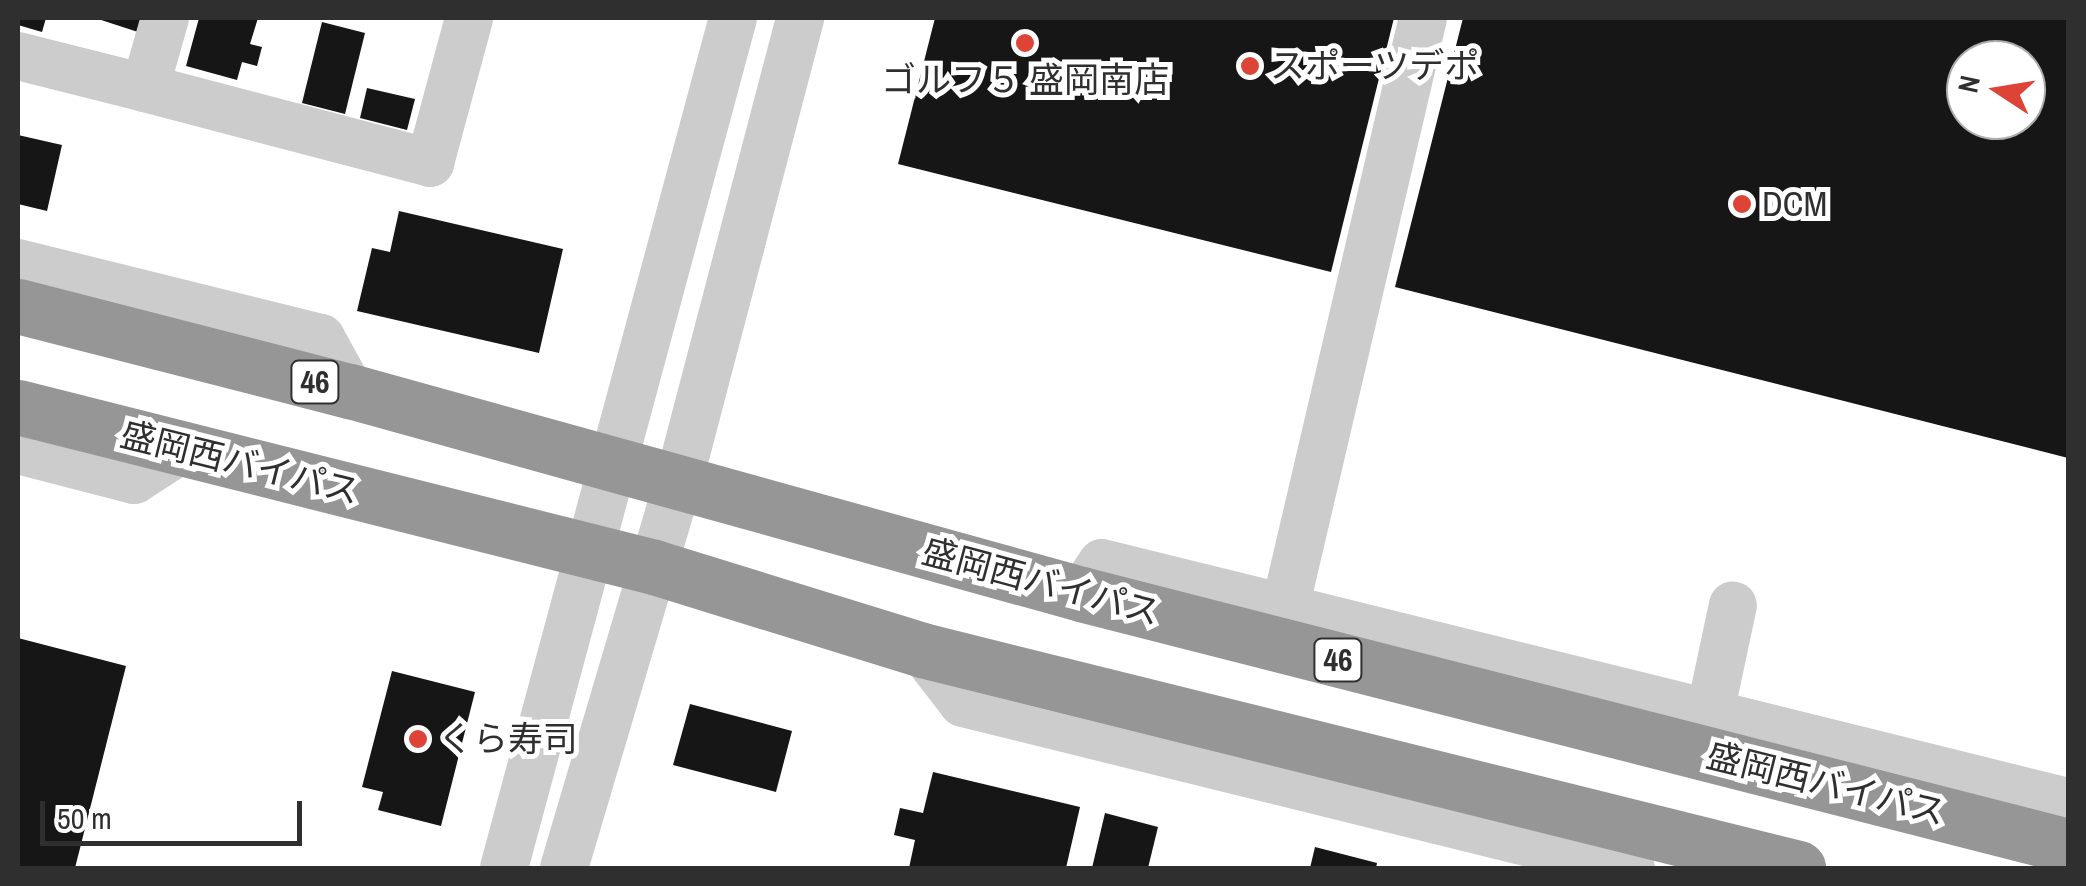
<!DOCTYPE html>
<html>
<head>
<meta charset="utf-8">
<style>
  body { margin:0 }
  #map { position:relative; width:2086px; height:886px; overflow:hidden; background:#fff; font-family:"Archivo Narrow","Noto Sans JP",sans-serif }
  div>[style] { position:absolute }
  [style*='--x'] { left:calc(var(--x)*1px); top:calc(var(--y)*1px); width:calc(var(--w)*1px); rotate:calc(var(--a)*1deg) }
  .building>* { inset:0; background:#161616 }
  .minor>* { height:48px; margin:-24px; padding:0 24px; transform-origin:24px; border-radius:24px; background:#ccc }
  .highway>* { height:55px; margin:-27.5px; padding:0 27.5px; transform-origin:27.5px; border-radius:27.5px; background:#969696 }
  .dots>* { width:28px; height:28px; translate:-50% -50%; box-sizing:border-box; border:5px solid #fff; border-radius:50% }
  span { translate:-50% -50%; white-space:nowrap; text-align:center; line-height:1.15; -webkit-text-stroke:10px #fff; paint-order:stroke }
  .shield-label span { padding:2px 8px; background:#fff; border:2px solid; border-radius:8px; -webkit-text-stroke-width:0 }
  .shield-label { font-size:32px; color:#2f2f2f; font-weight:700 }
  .poi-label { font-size:35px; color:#2f2f2f }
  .left { translate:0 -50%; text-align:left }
  .street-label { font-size:35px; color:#2f2f2f }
  .frame { position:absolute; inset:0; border:20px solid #2f2f2f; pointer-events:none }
  .north { position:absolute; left:1946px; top:40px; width:100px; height:100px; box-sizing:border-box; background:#fff; border:2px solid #acacac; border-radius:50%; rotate:282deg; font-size:28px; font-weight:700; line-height:40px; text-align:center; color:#2f2f2f }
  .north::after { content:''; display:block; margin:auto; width:35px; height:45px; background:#de4338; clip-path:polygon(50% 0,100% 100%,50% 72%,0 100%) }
  .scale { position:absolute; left:40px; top:801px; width:262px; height:45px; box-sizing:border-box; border:5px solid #2f2f2f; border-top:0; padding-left:12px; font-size:30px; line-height:35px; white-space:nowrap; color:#2f2f2f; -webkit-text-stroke:8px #fff; paint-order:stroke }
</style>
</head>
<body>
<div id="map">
  <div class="building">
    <i style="clip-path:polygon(18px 18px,46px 18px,42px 32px,18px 25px)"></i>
    <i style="clip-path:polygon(95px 18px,145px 18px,141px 33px)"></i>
    <i style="clip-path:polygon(199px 18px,258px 18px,250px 44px,262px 47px,257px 66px,242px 62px,237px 80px,186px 66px)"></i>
    <i style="clip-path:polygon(935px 18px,1394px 18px,1331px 272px,898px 164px)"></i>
    <i style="clip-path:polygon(evenodd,1463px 18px,2068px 18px,2068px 458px,1395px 287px,1463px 18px,1966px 60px,2026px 60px,2026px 120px,1966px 120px,1966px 60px)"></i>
    <i style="clip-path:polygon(322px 22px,365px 33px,345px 114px,302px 103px)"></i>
    <i style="clip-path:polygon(367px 88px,415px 99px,407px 130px,360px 118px)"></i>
    <i style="clip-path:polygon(18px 135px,62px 145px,47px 211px,18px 204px)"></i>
    <i style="clip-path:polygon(399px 211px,563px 249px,539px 353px,357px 311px,372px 248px,390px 252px)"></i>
    <i style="clip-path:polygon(18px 638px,126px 666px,75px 868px,18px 868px)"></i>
    <i style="clip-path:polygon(392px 671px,475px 692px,441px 826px,378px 810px,383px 792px,362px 787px)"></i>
    <i style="clip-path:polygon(690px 704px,792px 731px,776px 792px,673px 765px)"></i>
    <i style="clip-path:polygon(933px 772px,1080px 807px,1066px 868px,909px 868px,915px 840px,894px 835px,900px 808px,923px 813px)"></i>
    <i style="clip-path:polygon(1105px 813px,1158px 827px,1148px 868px,1092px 868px)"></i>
    <i style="clip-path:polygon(1315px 847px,1377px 863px,1376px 868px,1310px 868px)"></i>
  </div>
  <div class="minor">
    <i style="--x:165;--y:18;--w:73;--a:105.9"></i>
    <i style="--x:145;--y:88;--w:295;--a:14.7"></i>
    <i style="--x:430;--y:163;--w:150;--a:-74.9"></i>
    <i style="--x:18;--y:56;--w:131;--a:14.1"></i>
    <i style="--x:18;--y:263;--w:312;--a:13.9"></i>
    <i style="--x:321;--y:338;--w:60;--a:61.3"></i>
    <i style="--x:18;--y:450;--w:120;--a:14.5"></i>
    <i style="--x:134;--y:480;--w:57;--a:-32.9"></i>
    <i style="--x:1081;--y:594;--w:37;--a:-56"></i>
    <i style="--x:1102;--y:563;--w:995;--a:13.9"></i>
    <i style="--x:1285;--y:608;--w:606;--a:-76.84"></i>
    <i style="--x:922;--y:650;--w:67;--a:52.3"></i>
    <i style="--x:963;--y:703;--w:688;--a:13.87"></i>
    <i style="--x:1710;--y:713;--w:110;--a:-78"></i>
    <i style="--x:504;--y:868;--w:880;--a:-74.92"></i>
    <i style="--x:564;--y:868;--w:401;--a:-73.5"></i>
    <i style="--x:678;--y:484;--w:482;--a:-75.3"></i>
  </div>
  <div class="highway">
    <i style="--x:18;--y:306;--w:343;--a:14.4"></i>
    <i style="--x:350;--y:391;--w:759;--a:15.52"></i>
    <i style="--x:1081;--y:594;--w:1019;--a:14.32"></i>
    <i style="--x:18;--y:407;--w:656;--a:14.12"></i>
    <i style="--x:654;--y:567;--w:281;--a:17.2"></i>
    <i style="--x:922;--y:650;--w:903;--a:13.97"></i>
  </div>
  <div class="dots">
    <i style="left:1025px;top:43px;background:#de4338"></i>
    <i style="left:1250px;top:66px;background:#de4338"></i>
    <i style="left:1742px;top:204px;background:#de4338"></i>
    <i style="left:418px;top:739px;background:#de4338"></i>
  </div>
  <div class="shield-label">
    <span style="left:315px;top:382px">46</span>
    <span style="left:1338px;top:660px">46</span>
  </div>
  <div class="poi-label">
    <span class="left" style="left:1270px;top:66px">スポーツデポ</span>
    <span style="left:1025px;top:80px">ゴルフ５ 盛岡南店</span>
    <span class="left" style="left:1762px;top:204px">DCM</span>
    <span class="left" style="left:438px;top:739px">くら寿司</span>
  </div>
  <div class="street-label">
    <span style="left:240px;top:463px;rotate:14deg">盛岡西バイパス</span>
    <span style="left:1041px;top:582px;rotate:15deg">盛岡西バイパス</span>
    <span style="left:1826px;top:784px;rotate:14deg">盛岡西バイパス</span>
  </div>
  <div class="frame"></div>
  <div class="north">N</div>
  <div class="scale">50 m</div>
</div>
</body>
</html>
